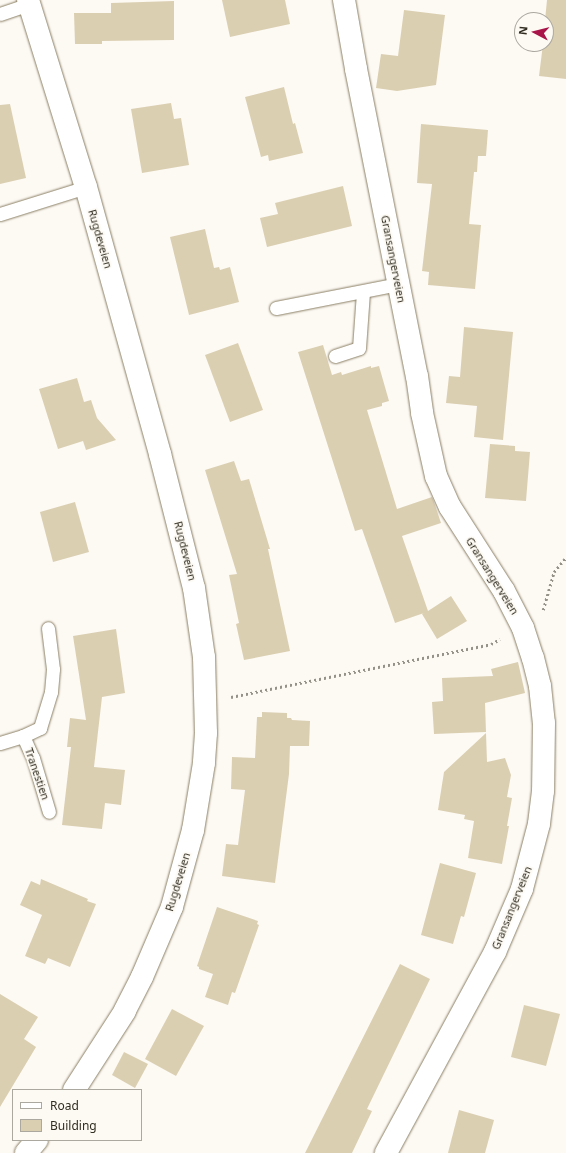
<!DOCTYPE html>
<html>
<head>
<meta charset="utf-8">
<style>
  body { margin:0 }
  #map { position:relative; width:566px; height:1153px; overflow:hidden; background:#fdfaf4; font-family:"Noto Sans",sans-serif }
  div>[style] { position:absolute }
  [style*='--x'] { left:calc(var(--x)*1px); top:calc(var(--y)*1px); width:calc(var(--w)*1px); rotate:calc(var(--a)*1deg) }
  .building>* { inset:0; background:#dbcfb2 }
  .path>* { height:2.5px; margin-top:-1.25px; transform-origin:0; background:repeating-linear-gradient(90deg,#959289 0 2px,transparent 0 5px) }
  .roads { filter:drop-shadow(0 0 1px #8a7f64) drop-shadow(0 0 1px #8a7f64) }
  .lane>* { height:13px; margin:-6.5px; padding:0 6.5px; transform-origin:6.5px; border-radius:6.5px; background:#fff }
  .street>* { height:22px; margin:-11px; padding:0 11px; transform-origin:11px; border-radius:11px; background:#fff }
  span { translate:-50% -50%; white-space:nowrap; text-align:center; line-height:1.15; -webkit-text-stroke:3.5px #fdfaf4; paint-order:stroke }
  .street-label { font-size:11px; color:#312d21 }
  .legend { position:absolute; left:12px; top:1089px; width:130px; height:52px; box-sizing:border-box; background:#fdfaf4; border:1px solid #aba8a0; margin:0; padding:5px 7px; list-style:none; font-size:12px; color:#312d21 }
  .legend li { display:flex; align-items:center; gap:8px; height:20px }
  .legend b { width:20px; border:1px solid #aba8a0 }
  .north { position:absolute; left:514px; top:12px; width:40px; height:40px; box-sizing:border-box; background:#fdfaf4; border:1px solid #aba8a0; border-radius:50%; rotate:277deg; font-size:11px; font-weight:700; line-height:16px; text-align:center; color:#312d21 }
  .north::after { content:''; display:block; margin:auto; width:14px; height:18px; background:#a91549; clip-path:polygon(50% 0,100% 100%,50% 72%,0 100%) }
</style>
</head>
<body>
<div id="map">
  <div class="building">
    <i style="clip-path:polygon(222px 0,285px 0,290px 24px,230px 37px)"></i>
    <i style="clip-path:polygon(547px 0,566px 0,566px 79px,539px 76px,543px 44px,546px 44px,545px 20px)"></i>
    <i style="clip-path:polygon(174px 1px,174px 40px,102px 41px,102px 44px,75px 44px,74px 13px,111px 13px,111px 3px)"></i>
    <i style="clip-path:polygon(404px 10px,445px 15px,436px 85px,397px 91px,376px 88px,381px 54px,398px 56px)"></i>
    <i style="clip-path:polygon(284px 87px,293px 124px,295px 123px,303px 153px,269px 161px,268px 155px,261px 157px,245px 97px)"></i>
    <i style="clip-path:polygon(171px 103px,174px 119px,181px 118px,189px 165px,142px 173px,131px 109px)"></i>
    <i style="clip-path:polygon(10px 104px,26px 178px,0 184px,0 105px)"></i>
    <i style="clip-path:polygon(421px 124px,488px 130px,486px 156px,478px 156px,477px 172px,474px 172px,469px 224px,481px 225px,475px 289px,428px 285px,429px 272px,422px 271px,432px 184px,417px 183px)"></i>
    <i style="clip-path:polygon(343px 186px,352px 226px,267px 247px,260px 218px,278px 214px,275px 203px)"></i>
    <i style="clip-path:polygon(205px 229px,214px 268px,219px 267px,220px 270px,230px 267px,239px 302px,189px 315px,170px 237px)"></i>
    <i style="clip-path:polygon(464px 327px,513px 332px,503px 440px,474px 437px,477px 406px,446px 403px,449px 376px,460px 377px)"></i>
    <i style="clip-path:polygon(238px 343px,263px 410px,230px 422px,205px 355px)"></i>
    <i style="clip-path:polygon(323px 345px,332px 375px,341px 372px,342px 375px,371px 366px,371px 368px,379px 366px,389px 401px,382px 403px,382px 406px,367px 410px,397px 509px,432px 497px,434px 502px,441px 523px,402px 536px,428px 611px,451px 596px,467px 621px,437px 639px,422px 614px,424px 613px,395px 623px,362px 529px,355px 531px,298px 352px)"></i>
    <i style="clip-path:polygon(77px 378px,84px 402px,91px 400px,97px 418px,116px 440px,86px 450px,83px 441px,58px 449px,39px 389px)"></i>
    <i style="clip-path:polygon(490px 444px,515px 446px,515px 451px,530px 452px,526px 501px,485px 498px)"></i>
    <i style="clip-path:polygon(234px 461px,241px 481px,249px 479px,270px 549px,268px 549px,290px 651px,244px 660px,236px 624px,239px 623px,229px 575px,237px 574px,205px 470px)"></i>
    <i style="clip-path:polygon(75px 502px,89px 552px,53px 562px,40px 512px)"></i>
    <i style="clip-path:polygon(116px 629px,125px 693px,102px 697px,94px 767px,125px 770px,121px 805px,105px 803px,102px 829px,62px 825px,71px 747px,67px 747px,70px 718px,86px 720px,73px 636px)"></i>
    <i style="clip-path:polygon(518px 662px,525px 693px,485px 703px,486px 732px,434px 734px,432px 702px,443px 701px,442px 678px,493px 676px,491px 669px)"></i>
    <i style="clip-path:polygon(262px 712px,287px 713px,287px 718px,291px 718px,292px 720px,310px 721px,309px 746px,290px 746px,289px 774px,275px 883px,222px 876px,226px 844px,238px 845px,245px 790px,231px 789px,232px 757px,255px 758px,257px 717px,262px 717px)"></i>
    <i style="clip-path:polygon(486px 733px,487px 762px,505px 758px,511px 775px,507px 797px,512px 798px,507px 826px,509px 826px,502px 864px,468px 858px,474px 821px,464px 819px,465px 815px,438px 810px,444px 772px)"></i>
    <i style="clip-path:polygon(440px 863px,476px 873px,464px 917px,461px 916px,453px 944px,421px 935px)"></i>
    <i style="clip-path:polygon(41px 879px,88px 899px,87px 901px,96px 904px,70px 967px,48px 958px,45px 964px,25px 956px,42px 915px,20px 905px,31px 881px,40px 885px)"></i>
    <i style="clip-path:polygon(217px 907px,258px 921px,257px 924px,259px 925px,235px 993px,232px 992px,228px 1005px,205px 997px,213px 974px,199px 969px,199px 967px,197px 966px)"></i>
    <i style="clip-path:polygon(400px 964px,430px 979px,367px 1109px,372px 1111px,352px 1153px,305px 1153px)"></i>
    <i style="clip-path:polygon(0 994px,38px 1017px,24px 1039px,36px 1047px,0 1107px)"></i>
    <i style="clip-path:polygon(524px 1005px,560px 1014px,546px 1066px,511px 1057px)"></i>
    <i style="clip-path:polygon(172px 1009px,204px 1026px,176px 1076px,145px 1059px)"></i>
    <i style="clip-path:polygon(124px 1052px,148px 1064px,135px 1088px,112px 1075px)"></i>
    <i style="clip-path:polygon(459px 1110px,494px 1120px,485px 1153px,448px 1153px)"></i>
  </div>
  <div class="path">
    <i style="--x:543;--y:610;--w:40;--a:-74"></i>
    <i style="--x:554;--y:572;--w:19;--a:-51"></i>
    <i style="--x:231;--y:697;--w:265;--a:-11.5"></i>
    <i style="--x:491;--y:644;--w:10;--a:-29"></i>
  </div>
  <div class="roads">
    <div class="lane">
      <i style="--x:0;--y:14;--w:31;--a:-19"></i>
      <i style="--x:0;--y:214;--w:90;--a:-17.4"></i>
      <i style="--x:276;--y:308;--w:124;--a:-11.1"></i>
      <i style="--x:335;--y:356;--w:25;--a:-18"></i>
      <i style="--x:359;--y:348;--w:56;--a:-85.9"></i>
      <i style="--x:23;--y:736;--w:24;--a:66"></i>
      <i style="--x:33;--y:758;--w:56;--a:73.5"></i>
      <i style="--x:0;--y:743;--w:24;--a:-17"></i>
      <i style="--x:23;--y:736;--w:19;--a:-25"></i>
      <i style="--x:40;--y:728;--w:38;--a:-73"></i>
      <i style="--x:51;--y:692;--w:23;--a:-85"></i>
      <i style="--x:53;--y:669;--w:41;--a:-97"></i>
    </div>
    <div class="street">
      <i style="--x:28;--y:0;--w:196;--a:72.8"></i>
      <i style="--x:86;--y:187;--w:277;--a:74.5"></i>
      <i style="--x:160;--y:454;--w:138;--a:75.8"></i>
      <i style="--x:194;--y:588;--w:70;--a:81.8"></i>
      <i style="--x:204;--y:657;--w:76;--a:88.5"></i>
      <i style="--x:206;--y:733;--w:30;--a:94"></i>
      <i style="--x:204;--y:763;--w:68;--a:99.3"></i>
      <i style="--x:193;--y:830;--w:80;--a:105.3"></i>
      <i style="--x:172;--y:907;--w:76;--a:113.2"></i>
      <i style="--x:142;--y:977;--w:38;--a:117"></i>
      <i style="--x:125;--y:1011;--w:94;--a:122.8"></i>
      <i style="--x:344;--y:0;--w:70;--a:80.1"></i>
      <i style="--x:356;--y:69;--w:313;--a:78.8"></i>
      <i style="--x:417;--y:376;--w:37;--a:82"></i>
      <i style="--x:422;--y:413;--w:65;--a:77.5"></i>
      <i style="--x:436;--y:476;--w:34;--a:66"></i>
      <i style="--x:450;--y:507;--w:100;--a:57.3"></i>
      <i style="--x:504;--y:591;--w:42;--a:62.8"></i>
      <i style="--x:523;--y:628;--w:32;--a:72"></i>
      <i style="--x:533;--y:658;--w:29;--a:76"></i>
      <i style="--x:540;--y:686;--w:37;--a:84"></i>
      <i style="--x:544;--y:723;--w:68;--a:90.8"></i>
      <i style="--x:543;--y:791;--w:33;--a:97"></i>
      <i style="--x:539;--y:824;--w:67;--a:104.7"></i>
      <i style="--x:522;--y:889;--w:69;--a:113.2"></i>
      <i style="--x:495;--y:952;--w:229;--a:118.5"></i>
      <i style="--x:26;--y:1153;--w:17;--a:-50"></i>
    </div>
  </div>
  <div class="street-label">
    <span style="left:100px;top:239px;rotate:74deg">Rugdeveien</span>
    <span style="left:393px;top:259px;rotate:79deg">Gransangerveien</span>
    <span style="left:185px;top:551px;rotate:76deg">Rugdeveien</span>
    <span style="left:492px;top:576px;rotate:58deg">Gransangerveien</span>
    <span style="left:37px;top:774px;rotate:71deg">Tranestien</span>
    <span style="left:178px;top:882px;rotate:-73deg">Rugdeveien</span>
    <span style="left:512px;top:908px;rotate:-68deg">Gransangerveien</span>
  </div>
  <ul class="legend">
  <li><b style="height:5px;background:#fff"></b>Road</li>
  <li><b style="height:11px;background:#dbcfb2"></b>Building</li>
  </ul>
  <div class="north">N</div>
</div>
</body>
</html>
